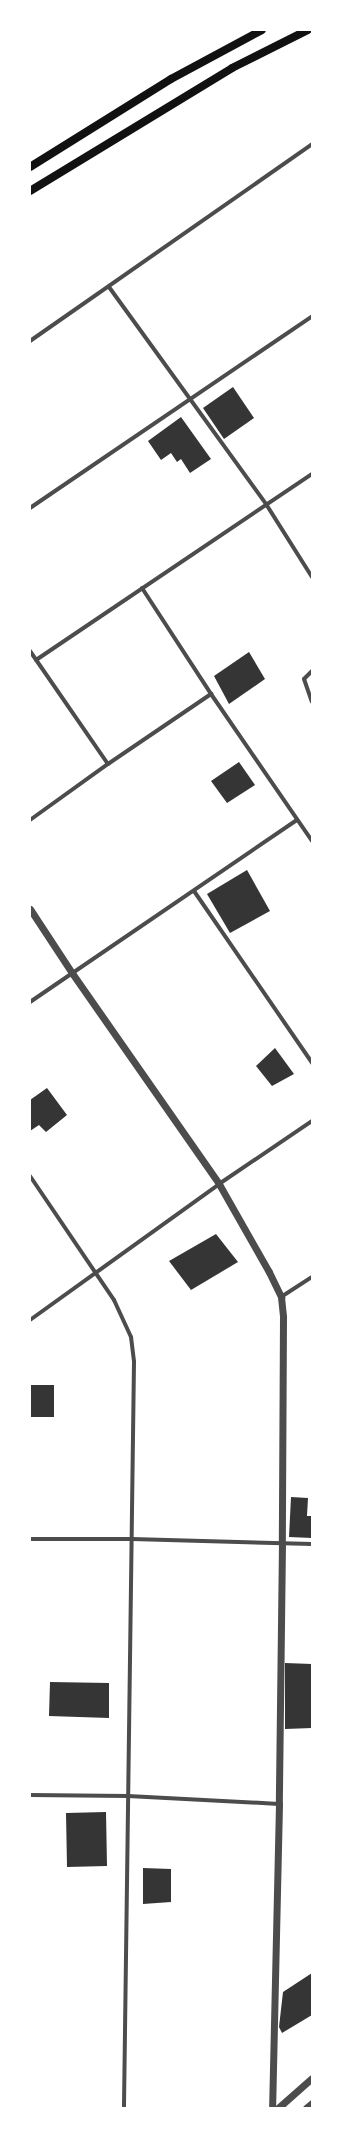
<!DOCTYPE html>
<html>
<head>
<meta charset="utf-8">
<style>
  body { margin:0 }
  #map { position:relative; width:342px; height:2138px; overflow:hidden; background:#fff; font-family:Arial,sans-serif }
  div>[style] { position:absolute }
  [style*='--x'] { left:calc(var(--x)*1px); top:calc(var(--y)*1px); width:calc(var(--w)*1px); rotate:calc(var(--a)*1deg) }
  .building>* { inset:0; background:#353535 }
  .minor>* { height:4px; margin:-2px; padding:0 2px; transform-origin:2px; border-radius:2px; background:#4c4c4c }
  .tertiary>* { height:7px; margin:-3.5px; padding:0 3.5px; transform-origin:3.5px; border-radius:3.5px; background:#4c4c4c }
  .secondary>* { height:8px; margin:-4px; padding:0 4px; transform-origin:4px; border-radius:4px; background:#111 }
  span { translate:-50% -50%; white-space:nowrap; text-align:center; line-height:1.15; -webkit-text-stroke:3.5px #fff; paint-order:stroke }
  .frame { position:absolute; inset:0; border:31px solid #fff; pointer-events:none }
</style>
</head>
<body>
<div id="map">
  <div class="building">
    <i style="clip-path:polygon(233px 387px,254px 418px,224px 439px,203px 408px)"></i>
    <i style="clip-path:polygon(181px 417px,211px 459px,190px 473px,181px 459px,177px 462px,171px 453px,161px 460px,148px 441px)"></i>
    <i style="clip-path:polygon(249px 652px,265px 679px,229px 704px,214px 676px)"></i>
    <i style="clip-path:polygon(239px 762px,255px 785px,227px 803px,211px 781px)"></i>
    <i style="clip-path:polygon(247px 870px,270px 911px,230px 933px,207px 894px)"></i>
    <i style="clip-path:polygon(275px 1048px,294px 1074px,272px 1086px,256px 1066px)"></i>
    <i style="clip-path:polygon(47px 1088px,67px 1115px,46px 1132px,39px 1125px,30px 1131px,30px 1100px)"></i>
    <i style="clip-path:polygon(216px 1234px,238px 1262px,191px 1290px,169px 1261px)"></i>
    <i style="clip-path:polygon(30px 1385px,54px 1385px,54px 1417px,30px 1417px)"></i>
    <i style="clip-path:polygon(291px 1497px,308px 1498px,307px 1516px,312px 1516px,312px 1538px,289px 1537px)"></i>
    <i style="clip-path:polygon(285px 1663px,312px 1664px,312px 1728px,285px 1729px)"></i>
    <i style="clip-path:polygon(50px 1682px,109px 1683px,109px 1718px,49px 1716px)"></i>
    <i style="clip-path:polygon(106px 1812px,107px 1866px,67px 1867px,66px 1813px)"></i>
    <i style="clip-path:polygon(143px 1868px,171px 1869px,171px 1902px,143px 1904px)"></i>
    <i style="clip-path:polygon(312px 1973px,312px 2015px,282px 2033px,279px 2027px,283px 1992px)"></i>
  </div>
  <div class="minor">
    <i style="--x:109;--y:287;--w:268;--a:54.1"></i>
    <i style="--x:266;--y:504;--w:86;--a:57.8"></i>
    <i style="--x:30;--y:341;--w:344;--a:-34.9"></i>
    <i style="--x:30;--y:508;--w:341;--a:-34.2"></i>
    <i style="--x:142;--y:588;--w:126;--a:56.9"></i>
    <i style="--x:211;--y:694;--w:178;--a:55.5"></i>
    <i style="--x:30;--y:651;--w:137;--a:55.4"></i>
    <i style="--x:36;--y:660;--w:333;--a:-34"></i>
    <i style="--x:312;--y:671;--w:11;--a:135"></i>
    <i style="--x:304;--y:679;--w:24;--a:71"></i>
    <i style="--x:30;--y:820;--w:96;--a:-35.7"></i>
    <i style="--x:108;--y:764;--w:125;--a:-34.2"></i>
    <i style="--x:194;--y:891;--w:209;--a:55.5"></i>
    <i style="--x:30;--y:1002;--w:323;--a:-34.3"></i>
    <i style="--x:30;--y:1176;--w:150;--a:55.9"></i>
    <i style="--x:114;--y:1300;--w:41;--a:65.3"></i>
    <i style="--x:131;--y:1337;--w:25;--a:83"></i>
    <i style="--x:134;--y:1362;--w:746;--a:90.77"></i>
    <i style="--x:281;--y:1297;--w:37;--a:-33"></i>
    <i style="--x:30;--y:1320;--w:233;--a:-35.7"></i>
    <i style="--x:219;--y:1184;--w:112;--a:-34.1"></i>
    <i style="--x:30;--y:1539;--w:102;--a:0"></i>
    <i style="--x:132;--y:1539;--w:180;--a:1.6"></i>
    <i style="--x:30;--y:1795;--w:98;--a:0.6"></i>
    <i style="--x:128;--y:1796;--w:151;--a:3"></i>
  </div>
  <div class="tertiary">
    <i style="--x:30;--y:909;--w:77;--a:56.7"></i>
    <i style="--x:72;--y:973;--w:257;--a:55.1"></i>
    <i style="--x:219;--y:1184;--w:101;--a:60.4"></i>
    <i style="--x:269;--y:1272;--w:28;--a:64"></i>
    <i style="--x:281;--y:1297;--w:20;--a:84"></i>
    <i style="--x:283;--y:1317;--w:226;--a:90.3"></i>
    <i style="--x:282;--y:1543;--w:261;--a:90.7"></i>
    <i style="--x:279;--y:1804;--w:304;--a:91.3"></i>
    <i style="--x:278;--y:2108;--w:45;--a:-41.4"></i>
    <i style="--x:306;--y:2108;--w:8;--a:-40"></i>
  </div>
  <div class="secondary">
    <i style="--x:30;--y:167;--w:166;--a:-32"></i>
    <i style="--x:171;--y:79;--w:103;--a:-28.3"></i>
    <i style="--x:30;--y:191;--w:237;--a:-31.3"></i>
    <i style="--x:232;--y:68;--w:85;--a:-26.6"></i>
  </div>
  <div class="frame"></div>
</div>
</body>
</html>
